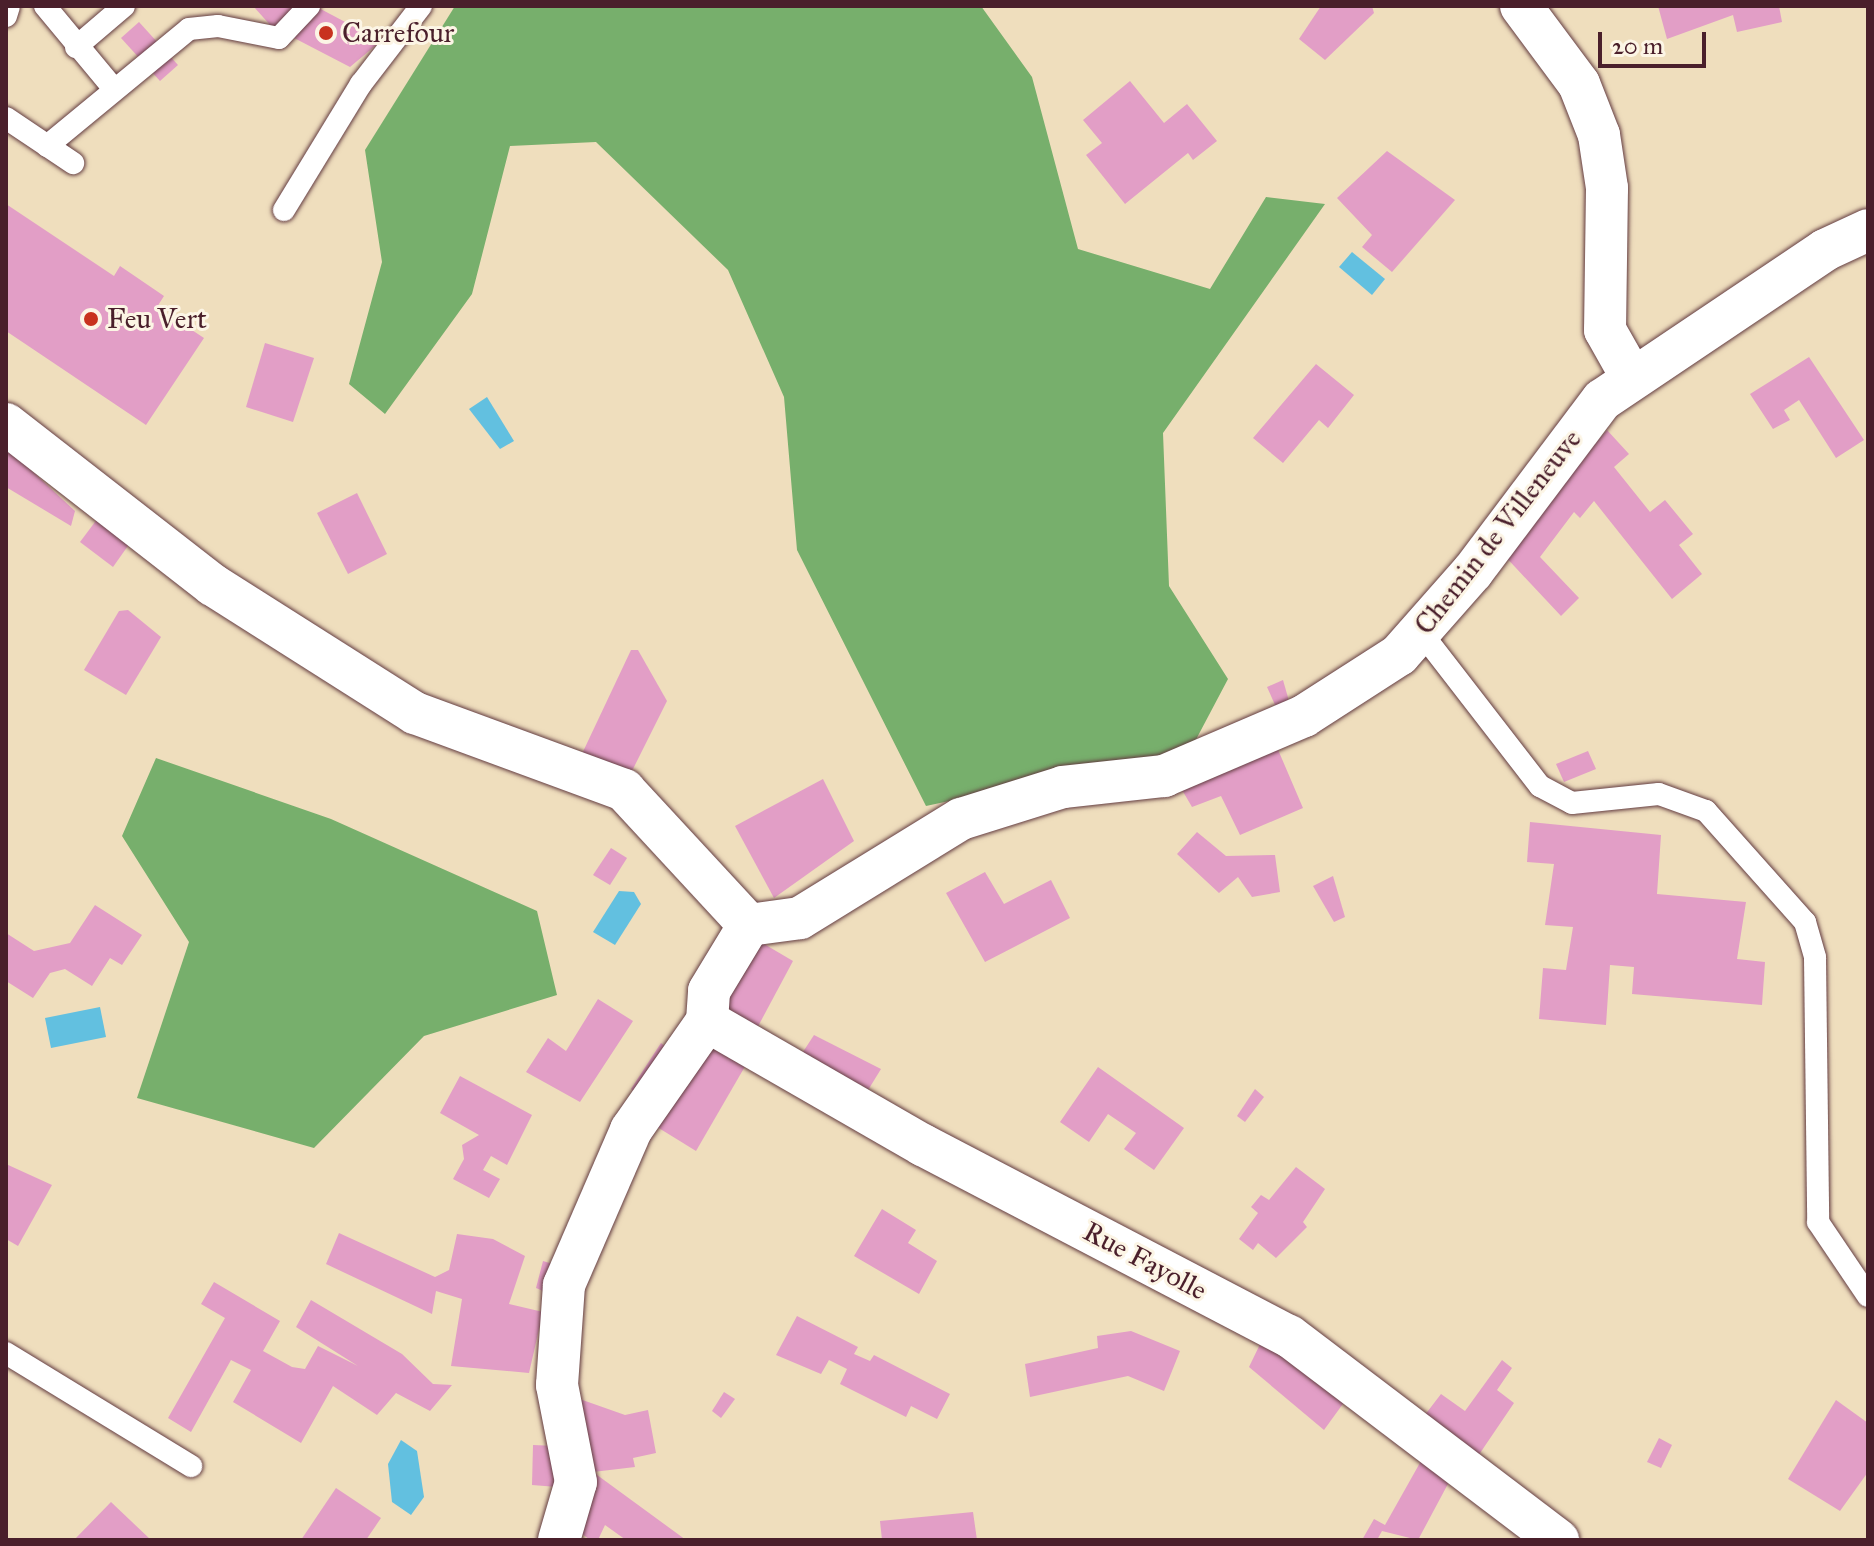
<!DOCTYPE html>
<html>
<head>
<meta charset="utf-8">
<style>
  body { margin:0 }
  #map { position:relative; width:1874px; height:1546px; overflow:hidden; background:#efdebd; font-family:"IM FELL Great Primer",serif }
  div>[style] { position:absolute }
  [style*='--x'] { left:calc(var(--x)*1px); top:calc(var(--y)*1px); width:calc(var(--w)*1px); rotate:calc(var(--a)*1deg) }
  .forest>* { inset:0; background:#77af6c }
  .water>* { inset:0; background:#62c0e0 }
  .building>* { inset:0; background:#e29ec6 }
  .roads { filter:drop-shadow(0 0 2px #633c41) drop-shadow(0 0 2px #633c41) }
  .service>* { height:22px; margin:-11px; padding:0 11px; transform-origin:11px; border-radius:11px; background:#fff }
  .minor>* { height:42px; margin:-21px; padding:0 21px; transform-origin:21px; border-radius:21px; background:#fff }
  .dots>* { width:22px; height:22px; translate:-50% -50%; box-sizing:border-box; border:4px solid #fcf5e5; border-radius:50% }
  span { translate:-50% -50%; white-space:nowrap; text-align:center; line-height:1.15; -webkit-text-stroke:6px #fcf5e5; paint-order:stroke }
  .poi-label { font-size:28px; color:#4a1f2b }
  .left { translate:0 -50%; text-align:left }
  .street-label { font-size:28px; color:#4a1f2b }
  .frame { position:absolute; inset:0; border:8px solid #4a1f2b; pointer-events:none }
  .scale { position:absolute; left:1598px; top:32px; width:108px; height:36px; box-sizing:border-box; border:4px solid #4a1f2b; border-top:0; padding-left:10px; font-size:24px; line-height:28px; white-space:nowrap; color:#4a1f2b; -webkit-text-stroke:6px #fcf5e5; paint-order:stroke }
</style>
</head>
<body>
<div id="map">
  <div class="forest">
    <i style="clip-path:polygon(455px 6px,981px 6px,1032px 77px,1078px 249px,1210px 289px,1266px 197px,1325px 204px,1163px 433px,1169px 586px,1228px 679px,1191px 749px,926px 806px,797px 550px,784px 397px,728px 270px,596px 142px,510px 146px,472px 294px,385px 414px,349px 384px,382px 262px,365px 150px)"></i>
    <i style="clip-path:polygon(156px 758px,331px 819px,537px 911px,557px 995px,424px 1036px,314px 1148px,137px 1098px,189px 942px,122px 836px)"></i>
  </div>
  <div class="water">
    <i style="clip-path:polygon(1352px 252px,1385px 279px,1372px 295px,1339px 267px)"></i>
    <i style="clip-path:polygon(487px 397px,514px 441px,500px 449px,469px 409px)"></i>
    <i style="clip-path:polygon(619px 891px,634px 892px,641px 904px,615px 945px,593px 932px)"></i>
    <i style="clip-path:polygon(100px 1007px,106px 1037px,51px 1048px,45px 1018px)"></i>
    <i style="clip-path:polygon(401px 1440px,417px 1451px,424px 1497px,411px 1515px,392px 1502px,388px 1464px)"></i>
  </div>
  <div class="building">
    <i style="clip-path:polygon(253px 6px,315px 6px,381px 41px,350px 67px,271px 26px)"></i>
    <i style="clip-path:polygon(1321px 6px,1372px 6px,1374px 13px,1325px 60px,1299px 39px)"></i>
    <i style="clip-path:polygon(1658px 6px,1779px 6px,1782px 22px,1737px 32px,1733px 15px,1667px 39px)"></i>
    <i style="clip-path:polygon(139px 22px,178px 65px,160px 81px,121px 38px)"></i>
    <i style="clip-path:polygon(1130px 81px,1164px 123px,1187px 104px,1217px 141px,1193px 160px,1188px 153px,1125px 204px,1086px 155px,1102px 143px,1083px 120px)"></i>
    <i style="clip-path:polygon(1387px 151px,1455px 200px,1392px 272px,1362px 247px,1372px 235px,1337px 198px)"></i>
    <i style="clip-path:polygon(6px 204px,114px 276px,120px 266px,164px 296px,157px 307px,204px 338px,146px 425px,6px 331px)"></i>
    <i style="clip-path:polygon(265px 343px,314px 358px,293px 422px,246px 407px)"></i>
    <i style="clip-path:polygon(1809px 357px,1864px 440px,1836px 458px,1799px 400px,1784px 410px,1790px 420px,1773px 429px,1750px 394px)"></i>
    <i style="clip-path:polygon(1316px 364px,1354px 395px,1328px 428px,1319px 420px,1283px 463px,1253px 438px)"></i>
    <i style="clip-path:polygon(1607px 430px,1629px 454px,1614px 467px,1650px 512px,1665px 500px,1693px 534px,1679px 545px,1702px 574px,1672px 599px,1594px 501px,1580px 518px,1574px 512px,1540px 557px,1579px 598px,1561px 616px,1502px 553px)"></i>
    <i style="clip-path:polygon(6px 447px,75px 511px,71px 526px,6px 487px)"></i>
    <i style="clip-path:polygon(357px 493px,387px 554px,348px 574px,317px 513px)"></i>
    <i style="clip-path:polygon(98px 518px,130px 543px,113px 567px,80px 542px)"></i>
    <i style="clip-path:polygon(128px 610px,161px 637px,126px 695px,84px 670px,119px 611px)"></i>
    <i style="clip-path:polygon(631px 650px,638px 650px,667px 701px,628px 779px,580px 758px)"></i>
    <i style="clip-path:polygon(1283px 680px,1289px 701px,1276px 707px,1267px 687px)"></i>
    <i style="clip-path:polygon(1276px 745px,1303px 808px,1240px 835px,1221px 796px,1192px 807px,1178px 783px)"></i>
    <i style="clip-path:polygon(1588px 751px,1596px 769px,1564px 782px,1556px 764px)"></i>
    <i style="clip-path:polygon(823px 779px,854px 841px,774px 898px,735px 826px)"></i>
    <i style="clip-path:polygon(1530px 822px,1661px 835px,1657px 894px,1746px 902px,1737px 959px,1765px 962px,1762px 1005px,1632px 994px,1634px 967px,1610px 965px,1606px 1025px,1539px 1019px,1543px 968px,1566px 970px,1573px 927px,1545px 925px,1554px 864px,1527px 862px)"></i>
    <i style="clip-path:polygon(1197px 832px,1226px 856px,1275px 855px,1280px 892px,1252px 897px,1238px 877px,1219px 893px,1177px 854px)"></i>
    <i style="clip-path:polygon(611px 848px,627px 858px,610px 885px,593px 875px)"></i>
    <i style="clip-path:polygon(985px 872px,1004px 904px,1051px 880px,1070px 918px,985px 962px,946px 893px)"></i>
    <i style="clip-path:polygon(1333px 876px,1345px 917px,1334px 922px,1313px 886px)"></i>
    <i style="clip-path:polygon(95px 905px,142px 935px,122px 965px,110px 958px,92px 986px,65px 969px,50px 973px,33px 998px,6px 981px,6px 933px,34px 951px,70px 943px)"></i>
    <i style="clip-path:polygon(759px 941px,793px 961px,755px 1032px,719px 1012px)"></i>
    <i style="clip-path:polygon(598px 999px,633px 1021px,580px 1102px,526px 1072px,548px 1038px,566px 1051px)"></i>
    <i style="clip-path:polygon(814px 1035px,881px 1069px,865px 1095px,801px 1055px)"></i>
    <i style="clip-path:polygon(707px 1040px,747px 1063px,696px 1151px,649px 1122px)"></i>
    <i style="clip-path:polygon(661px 1043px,672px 1052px,642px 1098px,631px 1089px)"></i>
    <i style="clip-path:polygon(1098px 1067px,1184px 1128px,1154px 1170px,1124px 1149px,1136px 1133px,1108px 1114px,1089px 1142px,1060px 1122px)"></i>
    <i style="clip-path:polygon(460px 1076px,532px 1115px,507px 1165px,491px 1156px,483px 1170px,500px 1179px,489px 1198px,453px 1179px,464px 1159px,462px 1145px,479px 1135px,440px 1113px)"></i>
    <i style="clip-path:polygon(1255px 1089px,1264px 1097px,1245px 1122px,1237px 1116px)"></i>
    <i style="clip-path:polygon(6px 1164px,52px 1185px,18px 1246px,6px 1239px)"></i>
    <i style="clip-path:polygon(1296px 1167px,1325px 1189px,1303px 1222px,1307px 1227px,1276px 1258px,1258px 1243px,1253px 1250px,1239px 1239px,1258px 1213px,1251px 1207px,1261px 1195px,1269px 1200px)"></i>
    <i style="clip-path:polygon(882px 1209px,916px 1230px,908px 1243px,937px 1261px,919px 1294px,854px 1256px)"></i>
    <i style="clip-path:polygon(339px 1233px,435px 1277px,449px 1270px,457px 1234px,493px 1239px,525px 1256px,509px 1304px,543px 1312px,529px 1373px,451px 1366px,462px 1299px,436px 1291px,432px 1314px,326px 1264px)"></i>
    <i style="clip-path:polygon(543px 1261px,559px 1266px,550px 1294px,536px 1288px)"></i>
    <i style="clip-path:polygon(214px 1282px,280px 1321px,263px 1351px,292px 1367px,305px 1369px,318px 1346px,358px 1366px,296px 1327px,311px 1300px,402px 1354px,433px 1384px,452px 1385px,430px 1411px,396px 1393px,377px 1415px,333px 1386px,301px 1443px,233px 1402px,251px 1370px,231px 1360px,191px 1432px,168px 1418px,225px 1318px,201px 1304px)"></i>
    <i style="clip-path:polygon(797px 1316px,858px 1347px,854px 1354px,870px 1361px,874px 1355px,950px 1394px,937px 1419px,911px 1406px,906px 1417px,840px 1384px,847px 1369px,829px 1360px,821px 1374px,776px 1355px)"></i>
    <i style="clip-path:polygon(1131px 1331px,1180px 1351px,1164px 1391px,1128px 1376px,1030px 1397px,1025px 1364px,1098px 1348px,1097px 1336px)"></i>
    <i style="clip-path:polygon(1264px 1336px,1345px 1401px,1324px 1430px,1249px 1367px)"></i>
    <i style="clip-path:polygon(1502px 1360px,1512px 1368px,1497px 1390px,1514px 1403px,1474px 1462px,1421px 1420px,1441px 1394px,1465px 1411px)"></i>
    <i style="clip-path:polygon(724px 1392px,735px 1399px,721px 1418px,712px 1411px)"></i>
    <i style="clip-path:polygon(574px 1397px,625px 1415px,648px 1410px,656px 1453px,633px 1458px,635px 1467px,593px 1472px,686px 1540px,626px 1540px,605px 1525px,598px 1540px,590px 1540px,577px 1530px)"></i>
    <i style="clip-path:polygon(1836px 1400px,1868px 1423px,1868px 1472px,1840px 1511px,1788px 1479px)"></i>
    <i style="clip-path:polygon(1659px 1438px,1672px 1445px,1661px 1468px,1647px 1462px)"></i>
    <i style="clip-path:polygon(533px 1445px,557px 1446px,557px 1487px,532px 1485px)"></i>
    <i style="clip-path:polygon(1421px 1461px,1449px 1482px,1418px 1540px,1382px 1531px,1377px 1540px,1362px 1540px,1374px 1519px,1385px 1525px)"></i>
    <i style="clip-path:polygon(336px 1488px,381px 1518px,366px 1540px,301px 1540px)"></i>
    <i style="clip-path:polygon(111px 1502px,151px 1540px,74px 1540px)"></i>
    <i style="clip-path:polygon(973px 1512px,977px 1540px,882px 1540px,880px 1521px)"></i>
  </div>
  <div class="roads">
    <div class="service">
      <i style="--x:45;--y:6;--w:108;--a:50.3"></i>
      <i style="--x:6;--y:16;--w:10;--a:-73"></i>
      <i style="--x:76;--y:47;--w:63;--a:-40.5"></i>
      <i style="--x:6;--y:118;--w:81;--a:33.9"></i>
      <i style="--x:47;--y:146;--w:184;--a:-39.5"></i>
      <i style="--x:189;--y:29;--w:29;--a:-6"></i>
      <i style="--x:218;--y:26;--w:62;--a:11.1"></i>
      <i style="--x:279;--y:38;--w:44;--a:-46.8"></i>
      <i style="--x:284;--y:210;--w:148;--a:-58.6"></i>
      <i style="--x:361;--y:84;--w:98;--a:-52.4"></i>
      <i style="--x:1420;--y:631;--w:196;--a:52.3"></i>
      <i style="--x:1540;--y:786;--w:36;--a:28"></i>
      <i style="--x:1572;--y:803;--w:87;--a:-5.9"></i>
      <i style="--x:1659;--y:794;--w:50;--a:19.9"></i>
      <i style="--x:1706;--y:811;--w:149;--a:48.3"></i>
      <i style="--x:1805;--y:922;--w:37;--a:74"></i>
      <i style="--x:1815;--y:958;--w:264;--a:89.3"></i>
      <i style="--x:1818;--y:1222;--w:89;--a:56"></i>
      <i style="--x:6;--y:1353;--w:217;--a:31.4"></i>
    </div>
    <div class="minor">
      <i style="--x:1521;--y:6;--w:97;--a:53.4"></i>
      <i style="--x:1579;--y:84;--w:55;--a:68.6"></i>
      <i style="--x:1599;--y:135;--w:54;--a:81.4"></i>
      <i style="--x:1607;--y:188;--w:142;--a:90.8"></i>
      <i style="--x:1605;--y:330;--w:55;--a:60.6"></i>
      <i style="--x:6;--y:424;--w:262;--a:37.9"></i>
      <i style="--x:213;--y:585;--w:239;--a:32.4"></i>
      <i style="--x:415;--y:713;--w:223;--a:20.2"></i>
      <i style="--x:624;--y:790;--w:184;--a:47.2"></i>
      <i style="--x:707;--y:1021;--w:249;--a:29.9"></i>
      <i style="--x:923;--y:1145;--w:413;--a:27.6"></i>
      <i style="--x:1289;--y:1336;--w:338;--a:37.2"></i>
      <i style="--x:559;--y:1540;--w:60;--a:-73.7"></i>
      <i style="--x:576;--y:1482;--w:99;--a:-101.1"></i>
      <i style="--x:557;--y:1385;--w:100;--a:-86"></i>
      <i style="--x:564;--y:1285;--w:169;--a:-66.6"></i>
      <i style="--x:631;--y:1130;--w:133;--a:-55.1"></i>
      <i style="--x:707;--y:1021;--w:30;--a:-86"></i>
      <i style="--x:709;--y:991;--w:77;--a:-58.8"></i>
      <i style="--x:749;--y:925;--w:51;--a:-7.8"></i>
      <i style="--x:800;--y:918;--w:189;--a:-31.6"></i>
      <i style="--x:961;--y:819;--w:107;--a:-17.4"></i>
      <i style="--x:1063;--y:787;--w:102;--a:-6.2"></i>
      <i style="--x:1164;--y:776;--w:152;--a:-23.2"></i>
      <i style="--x:1304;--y:716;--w:113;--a:-32.7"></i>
      <i style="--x:1399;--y:655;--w:112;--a:-48.6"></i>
      <i style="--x:1473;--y:571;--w:214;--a:-53"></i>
      <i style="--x:1602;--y:400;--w:269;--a:-33.9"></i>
      <i style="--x:1825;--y:250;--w:47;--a:-24.9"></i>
    </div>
  </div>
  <div class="dots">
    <i style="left:326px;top:33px;background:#c8321e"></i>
    <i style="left:91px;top:319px;background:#c8321e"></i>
  </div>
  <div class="poi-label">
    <span class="left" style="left:342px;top:33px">Carrefour</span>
    <span class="left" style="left:107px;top:319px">Feu Vert</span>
  </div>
  <div class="street-label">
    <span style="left:1498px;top:532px;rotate:-52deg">Chemin de Villeneuve</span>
    <span style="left:1145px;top:1261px;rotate:28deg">Rue Fayolle</span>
  </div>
  <div class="frame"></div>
  <div class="scale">20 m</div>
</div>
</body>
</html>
